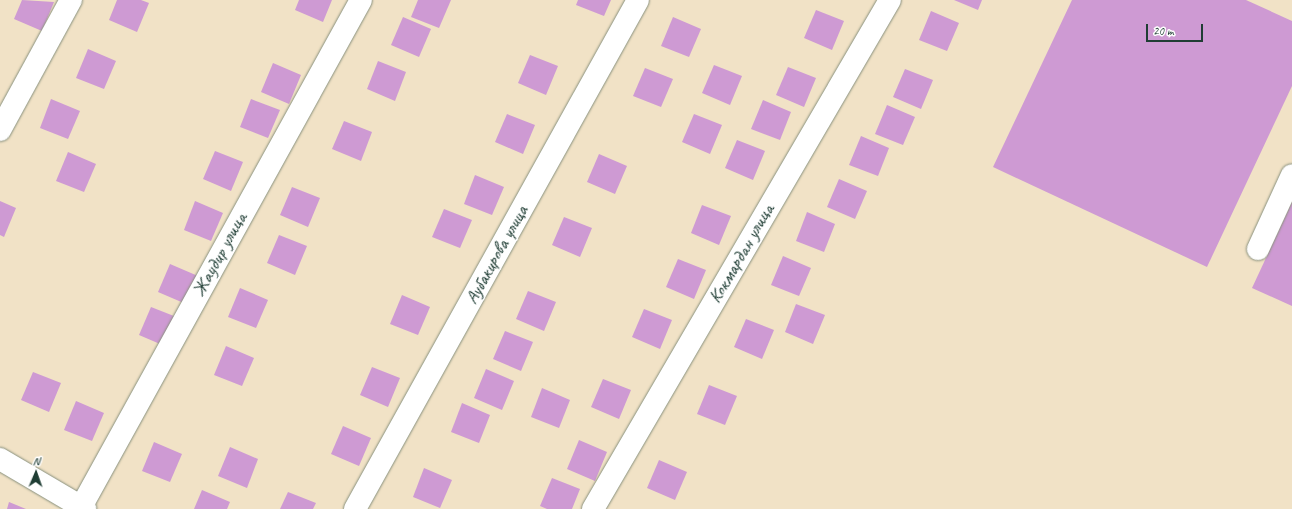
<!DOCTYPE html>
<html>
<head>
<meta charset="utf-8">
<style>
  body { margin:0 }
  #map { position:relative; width:1292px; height:509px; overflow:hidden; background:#f1e2c6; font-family:Caveat,sans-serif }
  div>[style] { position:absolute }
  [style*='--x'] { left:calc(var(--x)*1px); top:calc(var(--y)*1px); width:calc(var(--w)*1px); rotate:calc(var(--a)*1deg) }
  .building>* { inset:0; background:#ce9ad3 }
  .roads { filter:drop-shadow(0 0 1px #88907d) drop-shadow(0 0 1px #88907d) }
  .minor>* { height:22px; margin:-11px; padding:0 11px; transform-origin:11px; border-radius:11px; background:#fff }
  span { translate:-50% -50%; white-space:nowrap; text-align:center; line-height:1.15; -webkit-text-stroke:3px #fff; paint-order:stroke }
  .street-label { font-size:19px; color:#1f3d34 }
  .north { position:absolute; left:16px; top:453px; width:40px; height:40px; -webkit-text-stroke:3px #fff; paint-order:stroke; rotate:2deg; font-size:11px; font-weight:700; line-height:16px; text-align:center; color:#1f3d34 }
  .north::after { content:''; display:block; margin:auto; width:14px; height:18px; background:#1f3d34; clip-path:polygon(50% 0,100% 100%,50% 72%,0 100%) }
  .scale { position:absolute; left:1146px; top:24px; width:57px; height:18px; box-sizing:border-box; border:2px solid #1f3d34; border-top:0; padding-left:5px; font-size:12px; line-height:14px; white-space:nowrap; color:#1f3d34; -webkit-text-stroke:3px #fff; paint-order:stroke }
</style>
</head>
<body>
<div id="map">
  <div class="building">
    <i style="clip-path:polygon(22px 0,54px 2px,42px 31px,14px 19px)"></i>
    <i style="clip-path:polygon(117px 0,141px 0,149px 3px,137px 32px,109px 20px)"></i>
    <i style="clip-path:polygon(299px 0,332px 0,323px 22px,295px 10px)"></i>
    <i style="clip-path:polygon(418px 0,451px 0,439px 28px,411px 17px)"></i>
    <i style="clip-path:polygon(578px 0,611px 0,604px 16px,576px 5px)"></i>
    <i style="clip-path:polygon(954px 0,982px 0,978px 10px)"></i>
    <i style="clip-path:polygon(1072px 0,1246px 0,1292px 21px,1292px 86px,1207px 267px,993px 167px)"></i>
    <i style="clip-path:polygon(816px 10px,844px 21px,832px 50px,804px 38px)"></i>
    <i style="clip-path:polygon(931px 11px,959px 23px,947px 51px,919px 40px)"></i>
    <i style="clip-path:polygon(403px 17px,431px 29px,419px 57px,391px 45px)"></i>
    <i style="clip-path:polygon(673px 17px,701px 29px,689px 57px,661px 46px)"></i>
    <i style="clip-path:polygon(88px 49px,116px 61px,104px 89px,76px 78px)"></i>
    <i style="clip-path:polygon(530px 55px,558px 66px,546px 95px,518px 83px)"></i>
    <i style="clip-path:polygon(378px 61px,406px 72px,395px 101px,367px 89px)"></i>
    <i style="clip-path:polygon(273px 63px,301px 75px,289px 104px,261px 92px)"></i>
    <i style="clip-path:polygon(714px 65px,742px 76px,730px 105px,702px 93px)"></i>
    <i style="clip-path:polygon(788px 67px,816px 78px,804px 107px,776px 95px)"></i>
    <i style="clip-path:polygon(645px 68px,673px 79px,661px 107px,633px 96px)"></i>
    <i style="clip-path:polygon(905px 69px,933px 80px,921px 109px,893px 97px)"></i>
    <i style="clip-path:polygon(51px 99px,80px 111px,68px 139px,40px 128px)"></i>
    <i style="clip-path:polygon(251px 99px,280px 110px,268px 138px,240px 127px)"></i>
    <i style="clip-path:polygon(763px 100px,791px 112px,780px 140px,751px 129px)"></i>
    <i style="clip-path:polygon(887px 105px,915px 117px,903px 145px,875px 134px)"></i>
    <i style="clip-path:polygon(507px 114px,535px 125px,523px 154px,495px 142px)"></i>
    <i style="clip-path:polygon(694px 114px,722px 125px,710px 154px,682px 142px)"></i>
    <i style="clip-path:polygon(344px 121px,372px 132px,361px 161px,332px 149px)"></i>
    <i style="clip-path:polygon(861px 136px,889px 148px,878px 176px,849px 165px)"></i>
    <i style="clip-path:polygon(737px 140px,765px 151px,753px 180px,725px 168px)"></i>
    <i style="clip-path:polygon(215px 151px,243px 162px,231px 191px,203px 179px)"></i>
    <i style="clip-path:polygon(68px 152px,96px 164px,84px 192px,56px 181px)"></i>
    <i style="clip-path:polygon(599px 154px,627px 166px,615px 194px,587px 182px)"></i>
    <i style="clip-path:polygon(475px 175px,504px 187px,492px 215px,464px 204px)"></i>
    <i style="clip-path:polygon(839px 179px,867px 191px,855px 219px,827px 207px)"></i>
    <i style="clip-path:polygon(292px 187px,320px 198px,308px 227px,280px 215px)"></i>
    <i style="clip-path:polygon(0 201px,16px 208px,4px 237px,0 235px)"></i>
    <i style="clip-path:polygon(195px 201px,223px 213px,211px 241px,184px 230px)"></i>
    <i style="clip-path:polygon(1292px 202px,1292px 306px,1252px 288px)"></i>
    <i style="clip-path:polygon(702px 205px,731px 216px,719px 245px,691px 233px)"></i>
    <i style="clip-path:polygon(444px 209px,472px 220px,460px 248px,432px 237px)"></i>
    <i style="clip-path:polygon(807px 212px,835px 224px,824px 252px,796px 241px)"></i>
    <i style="clip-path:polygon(564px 217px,592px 228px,580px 257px,552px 245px)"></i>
    <i style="clip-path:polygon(279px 235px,307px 246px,295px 275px,267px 263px)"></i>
    <i style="clip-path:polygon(783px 256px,811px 268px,799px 296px,771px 285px)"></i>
    <i style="clip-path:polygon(678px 259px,706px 270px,694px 299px,666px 287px)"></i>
    <i style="clip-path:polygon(170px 264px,198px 276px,186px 304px,158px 292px)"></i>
    <i style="clip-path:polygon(240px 288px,268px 300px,256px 328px,228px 317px)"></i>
    <i style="clip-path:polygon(528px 291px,556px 302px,544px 331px,516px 319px)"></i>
    <i style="clip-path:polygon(402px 295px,430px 307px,418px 335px,390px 324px)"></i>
    <i style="clip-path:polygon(796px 304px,825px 315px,813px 344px,785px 332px)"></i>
    <i style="clip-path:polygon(151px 307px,179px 318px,167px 347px,139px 335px)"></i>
    <i style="clip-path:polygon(644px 309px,672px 320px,660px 349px,632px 337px)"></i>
    <i style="clip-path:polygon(746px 319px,774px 330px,762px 359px,734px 347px)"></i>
    <i style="clip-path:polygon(505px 331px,533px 342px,521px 371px,493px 359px)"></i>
    <i style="clip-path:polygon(226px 346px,254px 358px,242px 386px,214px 375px)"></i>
    <i style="clip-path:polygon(372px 367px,400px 378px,388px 407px,360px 395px)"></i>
    <i style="clip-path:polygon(486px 369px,514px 381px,502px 410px,474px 398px)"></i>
    <i style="clip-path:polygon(33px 372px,61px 383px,49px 412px,21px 400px)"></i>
    <i style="clip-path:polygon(603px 379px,631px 390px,619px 419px,591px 407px)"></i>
    <i style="clip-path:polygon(709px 385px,737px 396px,725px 425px,697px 414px)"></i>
    <i style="clip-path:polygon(542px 388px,570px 400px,559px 428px,531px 417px)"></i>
    <i style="clip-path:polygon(76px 401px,104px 413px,92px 441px,64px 430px)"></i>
    <i style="clip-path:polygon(462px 403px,490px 415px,479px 443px,451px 432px)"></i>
    <i style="clip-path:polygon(343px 426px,371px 438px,359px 466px,331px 454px)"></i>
    <i style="clip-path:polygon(579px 440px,607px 452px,595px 481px,567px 469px)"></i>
    <i style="clip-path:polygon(154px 442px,182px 454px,170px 482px,142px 471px)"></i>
    <i style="clip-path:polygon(230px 447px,258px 459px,247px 488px,218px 476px)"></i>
    <i style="clip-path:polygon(659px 460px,687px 472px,675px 500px,647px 488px)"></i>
    <i style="clip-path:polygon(424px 468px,452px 480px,440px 508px,413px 497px)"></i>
    <i style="clip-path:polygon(552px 478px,580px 489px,572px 509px,547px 509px,540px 506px)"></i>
    <i style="clip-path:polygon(202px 490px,230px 502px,227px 509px,194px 509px)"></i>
    <i style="clip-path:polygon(288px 492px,316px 503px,313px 509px,280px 509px)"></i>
    <i style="clip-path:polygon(9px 502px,26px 509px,7px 509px)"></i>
  </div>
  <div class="roads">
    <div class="minor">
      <i style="--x:0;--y:130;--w:148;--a:-61.4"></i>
      <i style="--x:1258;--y:249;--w:81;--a:-65.3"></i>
      <i style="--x:0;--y:459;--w:99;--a:30.5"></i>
      <i style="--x:80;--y:509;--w:581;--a:-61.1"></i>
      <i style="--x:355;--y:509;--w:582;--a:-60.93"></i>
      <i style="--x:593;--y:509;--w:589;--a:-59.74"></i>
    </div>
  </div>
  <div class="street-label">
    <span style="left:742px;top:254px;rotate:-60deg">Кокмардан улица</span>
    <span style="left:220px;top:255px;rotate:-61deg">Жаудир улица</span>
    <span style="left:497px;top:255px;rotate:-61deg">Аубакирова улица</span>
  </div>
  <div class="north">N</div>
  <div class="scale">20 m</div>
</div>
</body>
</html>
